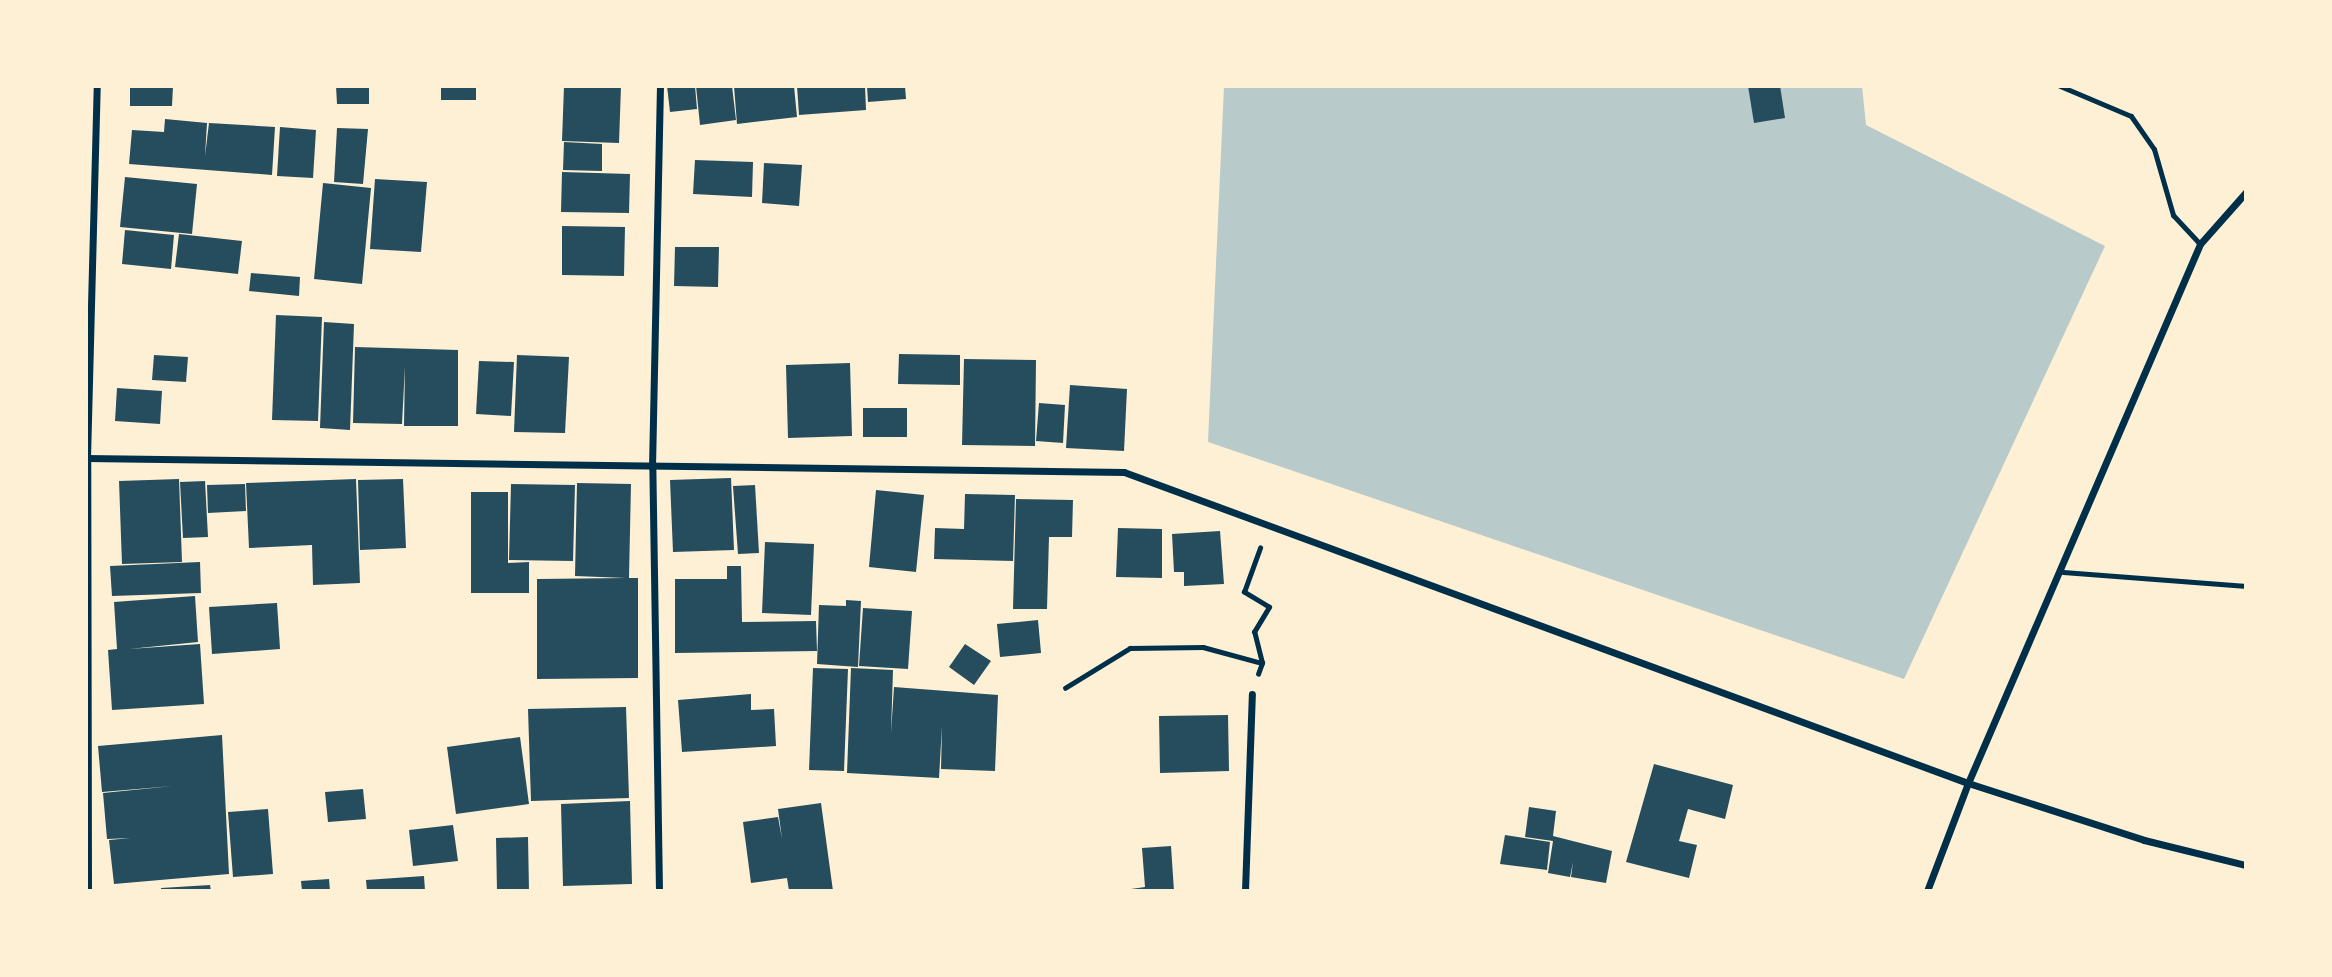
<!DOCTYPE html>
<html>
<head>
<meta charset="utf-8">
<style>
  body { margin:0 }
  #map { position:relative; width:2332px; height:977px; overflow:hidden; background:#fdf0d5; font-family:"Libre Baskerville",serif }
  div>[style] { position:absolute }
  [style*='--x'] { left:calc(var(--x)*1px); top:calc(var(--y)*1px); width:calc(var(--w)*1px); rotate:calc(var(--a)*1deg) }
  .green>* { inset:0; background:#b9caca }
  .building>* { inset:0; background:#264d5e }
  .path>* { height:4.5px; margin:-2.25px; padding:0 2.25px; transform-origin:2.25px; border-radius:2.25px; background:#003049 }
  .service>* { height:5px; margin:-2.5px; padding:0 2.5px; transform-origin:2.5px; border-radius:2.5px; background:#003049 }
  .minor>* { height:7px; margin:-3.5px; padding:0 3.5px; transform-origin:3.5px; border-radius:3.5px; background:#003049 }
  span { translate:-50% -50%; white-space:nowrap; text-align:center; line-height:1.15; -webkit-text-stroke:5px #fdf0d5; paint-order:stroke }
  .frame { position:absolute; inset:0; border:88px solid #fdf0d5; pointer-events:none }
</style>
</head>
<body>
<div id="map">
  <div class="green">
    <i style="clip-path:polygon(1224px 86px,1862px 86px,1866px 125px,2105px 246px,1904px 679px,1208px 442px)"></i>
  </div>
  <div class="building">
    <i style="clip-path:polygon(130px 86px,173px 86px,172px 106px,130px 106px)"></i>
    <i style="clip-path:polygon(336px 86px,369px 86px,369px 104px,337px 104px)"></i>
    <i style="clip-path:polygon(441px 86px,476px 86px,476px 100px,441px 100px)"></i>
    <i style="clip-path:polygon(564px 86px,621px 86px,619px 143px,562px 141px)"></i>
    <i style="clip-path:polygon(667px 86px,695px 86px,697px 109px,670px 112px)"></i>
    <i style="clip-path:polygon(696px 86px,732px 86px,736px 120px,700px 125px)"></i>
    <i style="clip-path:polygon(734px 86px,794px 86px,797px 117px,737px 124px)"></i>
    <i style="clip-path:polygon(797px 86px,865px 86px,866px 110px,799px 115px)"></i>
    <i style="clip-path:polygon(867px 86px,905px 86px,906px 99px,868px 102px)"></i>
    <i style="clip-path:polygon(1748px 86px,1780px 86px,1785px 118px,1754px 123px)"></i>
    <i style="clip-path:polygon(165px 119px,207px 123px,205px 156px,209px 123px,275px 127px,272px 175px,129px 164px,132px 130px,164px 132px)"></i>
    <i style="clip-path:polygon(280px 127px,316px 130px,313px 178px,277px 176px)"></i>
    <i style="clip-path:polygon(337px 128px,368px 129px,363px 184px,334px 182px)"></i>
    <i style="clip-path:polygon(564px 142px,602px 144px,602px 171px,563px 170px)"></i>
    <i style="clip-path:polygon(695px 160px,753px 162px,752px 197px,693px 194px)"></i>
    <i style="clip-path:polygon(764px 163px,802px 165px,799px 206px,762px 203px)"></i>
    <i style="clip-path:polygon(562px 172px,630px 174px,629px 213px,561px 212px)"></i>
    <i style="clip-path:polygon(125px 177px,197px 184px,192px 234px,120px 227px)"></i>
    <i style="clip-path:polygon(375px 179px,427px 182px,421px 252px,370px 249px)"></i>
    <i style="clip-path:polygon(323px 183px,371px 188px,362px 284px,314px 279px)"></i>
    <i style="clip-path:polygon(562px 226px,625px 227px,624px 276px,562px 275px)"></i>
    <i style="clip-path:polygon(125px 230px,174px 235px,171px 269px,122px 264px)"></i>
    <i style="clip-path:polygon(179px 234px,242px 241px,238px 274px,175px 267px)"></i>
    <i style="clip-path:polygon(675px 247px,719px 247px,718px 287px,674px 286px)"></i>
    <i style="clip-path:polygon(251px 273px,300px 277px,299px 296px,249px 291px)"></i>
    <i style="clip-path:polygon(276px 315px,322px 317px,318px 421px,272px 420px)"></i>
    <i style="clip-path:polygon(324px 322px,354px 324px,350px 430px,320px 428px)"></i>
    <i style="clip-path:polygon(355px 347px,458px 350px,458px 426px,404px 426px,405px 366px,402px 424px,353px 423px)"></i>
    <i style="clip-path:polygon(899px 354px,960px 355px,960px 385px,898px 384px)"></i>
    <i style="clip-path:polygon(154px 355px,188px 357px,186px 382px,152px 380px)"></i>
    <i style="clip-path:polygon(517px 355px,569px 357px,565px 433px,514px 432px)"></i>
    <i style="clip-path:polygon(964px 359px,1036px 360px,1035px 446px,962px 445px)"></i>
    <i style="clip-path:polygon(479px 361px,514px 362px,511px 416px,476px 414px)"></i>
    <i style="clip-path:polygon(850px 363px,852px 436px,788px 438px,786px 365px)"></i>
    <i style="clip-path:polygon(1070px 385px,1127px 389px,1124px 451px,1066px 448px)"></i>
    <i style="clip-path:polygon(117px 388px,162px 391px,160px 424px,115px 421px)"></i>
    <i style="clip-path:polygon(1039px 403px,1065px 405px,1063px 443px,1036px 441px)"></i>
    <i style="clip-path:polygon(863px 408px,907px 408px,907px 437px,863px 437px)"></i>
    <i style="clip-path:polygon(731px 478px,734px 550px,673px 552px,670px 480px)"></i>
    <i style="clip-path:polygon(179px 479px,182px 562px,122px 564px,119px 481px)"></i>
    <i style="clip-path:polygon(356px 479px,360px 583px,313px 585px,312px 545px,249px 548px,246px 483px)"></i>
    <i style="clip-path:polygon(403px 479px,406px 548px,360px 550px,358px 480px)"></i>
    <i style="clip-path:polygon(205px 481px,208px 537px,183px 538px,180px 482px)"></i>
    <i style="clip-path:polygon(577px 483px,631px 484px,629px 578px,638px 578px,638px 678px,537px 679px,537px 579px,626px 578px,575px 576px)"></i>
    <i style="clip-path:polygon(245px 484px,246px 511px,208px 513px,207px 485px)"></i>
    <i style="clip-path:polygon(511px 484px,575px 485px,573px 561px,509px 560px)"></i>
    <i style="clip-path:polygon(755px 485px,759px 553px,738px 554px,733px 486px)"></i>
    <i style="clip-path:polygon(876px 490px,924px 495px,916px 572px,869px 567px)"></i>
    <i style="clip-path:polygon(471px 492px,508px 492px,508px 563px,529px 562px,529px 593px,471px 593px)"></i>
    <i style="clip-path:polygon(965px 494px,1015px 495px,1013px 561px,934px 559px,935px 528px,964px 529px)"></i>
    <i style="clip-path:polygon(1016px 499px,1073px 500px,1072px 537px,1049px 537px,1047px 609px,1013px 609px)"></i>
    <i style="clip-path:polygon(1118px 528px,1162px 529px,1162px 578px,1116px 577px)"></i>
    <i style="clip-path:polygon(1220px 531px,1224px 584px,1184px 586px,1184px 572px,1174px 572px,1172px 534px)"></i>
    <i style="clip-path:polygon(765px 542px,814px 544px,811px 615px,762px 613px)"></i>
    <i style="clip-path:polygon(200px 562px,201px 593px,112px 596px,110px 566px)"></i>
    <i style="clip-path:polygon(727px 566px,741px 566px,742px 622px,816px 621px,817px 651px,675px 653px,675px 579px,727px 579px)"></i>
    <i style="clip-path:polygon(195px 596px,198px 642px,129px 649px,200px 644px,204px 704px,112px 710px,108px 650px,117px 649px,114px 602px)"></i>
    <i style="clip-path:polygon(846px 600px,861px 601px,858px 667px,817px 664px,819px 605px,846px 606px)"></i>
    <i style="clip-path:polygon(277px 603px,280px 649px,212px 654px,209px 607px)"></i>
    <i style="clip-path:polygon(863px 608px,912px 611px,908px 669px,859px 666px)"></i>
    <i style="clip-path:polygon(1038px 620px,1041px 653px,1000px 657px,997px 624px)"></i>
    <i style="clip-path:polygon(965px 644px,991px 661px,974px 685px,949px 667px)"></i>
    <i style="clip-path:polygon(813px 668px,848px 669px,844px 771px,809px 770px)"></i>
    <i style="clip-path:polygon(851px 668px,893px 670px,891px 733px,894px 687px,998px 695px,995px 771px,941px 769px,942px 726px,939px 778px,847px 773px)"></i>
    <i style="clip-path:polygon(751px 694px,751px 710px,774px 709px,776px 746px,682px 752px,678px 700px)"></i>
    <i style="clip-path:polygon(626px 707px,629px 798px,531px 801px,528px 709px)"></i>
    <i style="clip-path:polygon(1228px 715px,1229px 771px,1160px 773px,1159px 716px)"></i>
    <i style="clip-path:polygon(222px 735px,229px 874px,114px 884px,109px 840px,131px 838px,107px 839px,103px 793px,173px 786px,102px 792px,98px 746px)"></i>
    <i style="clip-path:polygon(520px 737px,529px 804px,456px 814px,447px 747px)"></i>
    <i style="clip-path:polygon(1654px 764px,1733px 785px,1725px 819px,1688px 809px,1679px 841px,1697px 845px,1689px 878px,1626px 862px)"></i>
    <i style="clip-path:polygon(363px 789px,366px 819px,328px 822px,325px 792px)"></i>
    <i style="clip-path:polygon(630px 801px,632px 884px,563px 886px,561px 804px)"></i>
    <i style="clip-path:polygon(821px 803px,833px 891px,789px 891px,787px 878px,751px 883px,743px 822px,778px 817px,782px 839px,778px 809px)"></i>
    <i style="clip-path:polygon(1529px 807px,1556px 811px,1553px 836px,1612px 851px,1606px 883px,1571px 877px,1573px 862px,1570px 877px,1548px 873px,1553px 841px,1525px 837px)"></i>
    <i style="clip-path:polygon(268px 809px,273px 874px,233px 877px,228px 812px)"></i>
    <i style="clip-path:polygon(453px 825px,458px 861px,413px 866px,409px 830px)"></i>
    <i style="clip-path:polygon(1505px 835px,1550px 842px,1547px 870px,1500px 864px)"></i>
    <i style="clip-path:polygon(528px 837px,529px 891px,497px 891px,496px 838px)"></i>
    <i style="clip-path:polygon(1171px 846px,1174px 891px,1117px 891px,1145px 887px,1142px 848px)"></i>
    <i style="clip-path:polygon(424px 876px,425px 891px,367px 891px,366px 880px)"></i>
    <i style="clip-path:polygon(329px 879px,330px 891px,302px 891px,301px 881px)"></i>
    <i style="clip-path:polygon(210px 885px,211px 891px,161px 891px,161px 888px)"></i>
  </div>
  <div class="path">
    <i style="--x:1258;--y:674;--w:12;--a:-70"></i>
    <i style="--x:1262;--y:663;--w:32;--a:-104"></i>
    <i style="--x:1254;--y:632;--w:29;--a:-59"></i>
    <i style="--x:1269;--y:607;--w:29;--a:-149"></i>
    <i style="--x:1244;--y:592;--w:47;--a:-70"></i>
    <i style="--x:1065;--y:688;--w:76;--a:-31.6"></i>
    <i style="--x:1130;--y:648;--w:73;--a:-0.8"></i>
    <i style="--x:1203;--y:647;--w:61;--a:15.2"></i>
  </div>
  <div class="service">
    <i style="--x:2060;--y:86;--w:77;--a:22.9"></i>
    <i style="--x:2131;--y:116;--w:40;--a:55.1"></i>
    <i style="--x:2154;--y:149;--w:69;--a:73.9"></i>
    <i style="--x:2173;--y:215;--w:40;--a:47"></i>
    <i style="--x:2063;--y:572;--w:184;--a:4.4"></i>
  </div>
  <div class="minor">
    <i style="--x:86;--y:458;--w:1038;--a:0.77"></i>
    <i style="--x:1124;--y:472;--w:899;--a:20.23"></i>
    <i style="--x:1968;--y:783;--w:185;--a:17.9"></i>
    <i style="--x:2144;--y:840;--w:105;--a:13.8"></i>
    <i style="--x:88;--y:891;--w:433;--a:-90.1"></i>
    <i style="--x:87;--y:458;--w:372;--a:-88.5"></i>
    <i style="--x:659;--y:891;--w:424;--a:-90.9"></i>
    <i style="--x:652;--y:467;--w:381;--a:-88.8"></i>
    <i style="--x:1245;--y:891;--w:197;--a:-88"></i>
    <i style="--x:1927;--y:891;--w:116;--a:-69.2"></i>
    <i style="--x:1968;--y:783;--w:587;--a:-66.71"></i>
    <i style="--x:2200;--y:244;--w:69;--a:-48.5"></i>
  </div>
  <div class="frame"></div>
</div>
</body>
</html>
